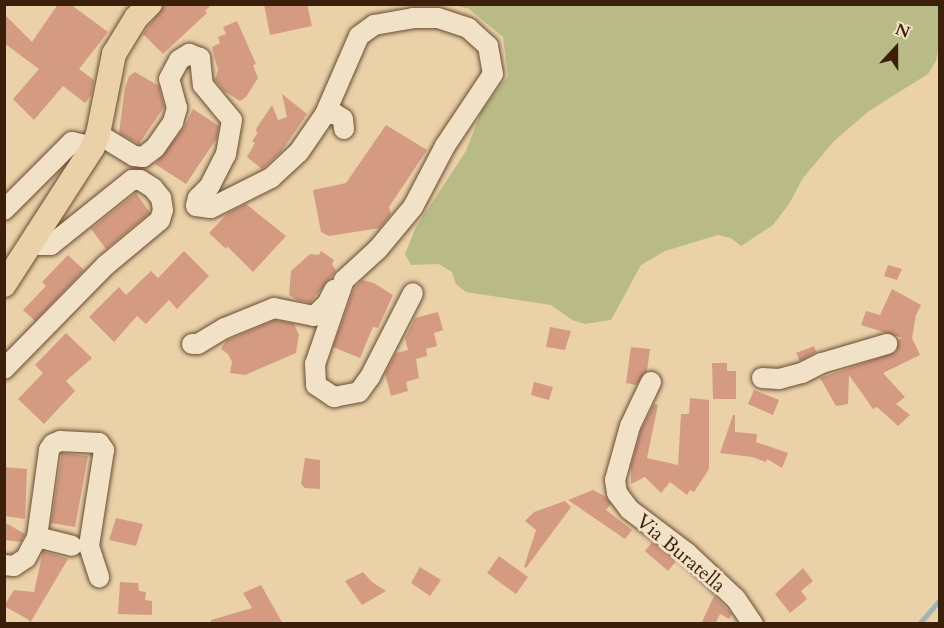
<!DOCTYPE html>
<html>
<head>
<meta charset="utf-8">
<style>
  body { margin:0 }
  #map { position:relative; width:944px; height:628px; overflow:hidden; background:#ead1a8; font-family:Cardo,serif }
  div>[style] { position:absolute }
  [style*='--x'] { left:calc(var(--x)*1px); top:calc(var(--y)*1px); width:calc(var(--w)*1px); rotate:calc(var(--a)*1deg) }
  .green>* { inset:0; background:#b9bb86 }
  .stream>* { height:4.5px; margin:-2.25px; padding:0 2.25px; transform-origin:2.25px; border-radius:2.25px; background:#9eb4b5 }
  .building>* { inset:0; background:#d59b82 }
  .roads { filter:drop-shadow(0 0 2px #674c32) drop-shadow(0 0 2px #674c32) }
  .minor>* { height:20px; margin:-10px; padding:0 10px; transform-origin:10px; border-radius:10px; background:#f1e1c6 }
  .major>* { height:24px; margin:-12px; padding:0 12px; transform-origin:12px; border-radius:12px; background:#ead1a8 }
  span { translate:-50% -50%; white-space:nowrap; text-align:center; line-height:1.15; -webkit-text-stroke:6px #f1e1c6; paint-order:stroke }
  .street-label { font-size:20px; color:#3b1f0b }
  .frame { position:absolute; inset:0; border:6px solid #3b1f0b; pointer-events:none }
  .north { position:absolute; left:866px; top:18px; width:60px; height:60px; -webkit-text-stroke:4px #f1e1c6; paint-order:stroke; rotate:21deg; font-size:16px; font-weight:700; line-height:24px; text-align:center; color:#3b1f0b }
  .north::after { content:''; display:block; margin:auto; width:21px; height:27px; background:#3b1f0b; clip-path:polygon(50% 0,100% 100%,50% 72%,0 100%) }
</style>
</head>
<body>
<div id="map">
  <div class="green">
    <i style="clip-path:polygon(455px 5px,939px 5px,939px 45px,936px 61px,928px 74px,869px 111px,834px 141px,803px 178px,789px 204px,773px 225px,741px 246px,731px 238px,718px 235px,665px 251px,641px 265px,611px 320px,585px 324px,572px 320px,551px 305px,466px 292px,456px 284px,452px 272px,439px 264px,411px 265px,405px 254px,416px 227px,466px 151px,481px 112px,508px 76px,503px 37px,469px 9px)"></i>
  </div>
  <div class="stream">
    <i style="--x:919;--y:624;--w:32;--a:-49"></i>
  </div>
  <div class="building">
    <i style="clip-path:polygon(58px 4px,70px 4px,108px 32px,79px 69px,94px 80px,91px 95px,85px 103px,63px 86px,34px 120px,13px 99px,39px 69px,4px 43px,4px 14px,32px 42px)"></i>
    <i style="clip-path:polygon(165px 4px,212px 4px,205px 11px,207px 13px,163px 54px,143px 34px)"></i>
    <i style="clip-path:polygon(264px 4px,307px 4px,312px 26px,270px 35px)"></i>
    <i style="clip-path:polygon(237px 21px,256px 64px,253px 65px,258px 78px,246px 97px,240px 101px,224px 91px,215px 80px,218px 70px,212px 47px,220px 43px,218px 37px,226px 34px,223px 27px)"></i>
    <i style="clip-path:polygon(135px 72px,159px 86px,164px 107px,139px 144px,119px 133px,125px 88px,129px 76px)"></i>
    <i style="clip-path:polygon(282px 94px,307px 114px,281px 152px,262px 169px,247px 157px,255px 143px,252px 141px,257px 134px,256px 129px,272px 105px,278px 120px,287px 117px)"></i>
    <i style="clip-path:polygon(193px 109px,219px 126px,217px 138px,186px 184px,155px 164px,183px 129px)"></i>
    <i style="clip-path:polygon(386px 125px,427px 150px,389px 207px,391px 214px,380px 228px,329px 236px,321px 232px,313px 190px,346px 183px)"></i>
    <i style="clip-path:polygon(136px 193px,150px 213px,106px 249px,91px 229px)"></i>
    <i style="clip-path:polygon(246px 204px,286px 236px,253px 272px,227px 246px,226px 249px,209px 233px,228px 213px)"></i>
    <i style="clip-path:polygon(184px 251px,209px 276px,177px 309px,169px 300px,146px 324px,137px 316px,114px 342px,89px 317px,119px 287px,126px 295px,151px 271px,158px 278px)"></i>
    <i style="clip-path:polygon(321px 251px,334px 260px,332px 264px,336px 271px,310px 303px,297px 300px,289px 295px,291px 271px,310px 254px,319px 255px)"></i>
    <i style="clip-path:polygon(68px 255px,84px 270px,35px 321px,23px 310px,46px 286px,42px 282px)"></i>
    <i style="clip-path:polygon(888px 265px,902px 269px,897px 280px,884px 276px)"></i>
    <i style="clip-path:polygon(362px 280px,374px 283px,393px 295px,378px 328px,373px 327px,360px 358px,333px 347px,354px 289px)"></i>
    <i style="clip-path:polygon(892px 289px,921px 305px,916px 315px,912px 338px,920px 355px,883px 373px,905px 397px,896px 404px,910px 415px,898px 426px,877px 407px,873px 409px,849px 375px,848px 404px,836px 406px,820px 378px,896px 352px,898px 340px,902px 338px,861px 325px,866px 311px,880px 315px)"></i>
    <i style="clip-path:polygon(438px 312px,443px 330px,434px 333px,437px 346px,426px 349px,427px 356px,416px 359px,419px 378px,406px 382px,408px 391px,391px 396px,385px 374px,396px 353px,408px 350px,405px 338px,415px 318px)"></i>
    <i style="clip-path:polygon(275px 320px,294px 324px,299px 335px,296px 353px,245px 375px,230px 373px,232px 362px,228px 354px,221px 349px,226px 341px)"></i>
    <i style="clip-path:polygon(550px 327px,571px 331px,565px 350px,546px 347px)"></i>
    <i style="clip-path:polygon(66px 333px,92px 358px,66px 381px,75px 391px,44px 424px,18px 399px,43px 373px,35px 365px)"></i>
    <i style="clip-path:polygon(814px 346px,816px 352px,800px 361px,796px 353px)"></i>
    <i style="clip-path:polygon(631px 347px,650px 349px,647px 371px,636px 385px,626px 383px)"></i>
    <i style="clip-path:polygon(712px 363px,727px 363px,727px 371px,736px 371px,736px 399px,713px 399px)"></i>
    <i style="clip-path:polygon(534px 382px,553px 387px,549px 400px,531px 395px)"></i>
    <i style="clip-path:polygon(754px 390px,779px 400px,773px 415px,748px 404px)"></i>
    <i style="clip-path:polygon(690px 398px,709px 400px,709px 469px,694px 492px,690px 490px,687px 495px,670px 482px,661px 493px,645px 477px,631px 484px,631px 466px,641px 430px,654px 404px,658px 405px,647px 458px,678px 465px,681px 414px,689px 414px)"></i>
    <i style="clip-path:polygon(733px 415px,735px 415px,735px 432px,757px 434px,756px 442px,788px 453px,782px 468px,767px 459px,766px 462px,752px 457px,720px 453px)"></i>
    <i style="clip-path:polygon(62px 453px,88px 456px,75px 527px,51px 523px)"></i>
    <i style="clip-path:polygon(305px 458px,320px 460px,320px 489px,305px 488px,301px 484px)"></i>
    <i style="clip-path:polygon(4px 467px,27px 469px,25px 519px,4px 516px)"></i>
    <i style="clip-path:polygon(593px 490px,606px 497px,611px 504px,606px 510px,632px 530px,625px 539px,568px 500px)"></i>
    <i style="clip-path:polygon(565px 501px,571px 507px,526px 568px,524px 567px,536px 530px,525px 521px,534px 512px)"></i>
    <i style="clip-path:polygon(116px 518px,143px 524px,136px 546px,109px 540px)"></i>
    <i style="clip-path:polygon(4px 522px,25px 534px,21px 542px,4px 540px)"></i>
    <i style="clip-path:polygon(652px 542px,677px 560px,668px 571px,645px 551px)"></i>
    <i style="clip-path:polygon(43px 551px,68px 559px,30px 623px,29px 620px,4px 606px,14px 590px,34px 592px)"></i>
    <i style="clip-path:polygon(499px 556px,528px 577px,516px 594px,487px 573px)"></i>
    <i style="clip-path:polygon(420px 567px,441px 580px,430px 596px,411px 583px)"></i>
    <i style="clip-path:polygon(803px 568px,813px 581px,801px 591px,807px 599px,790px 613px,775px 594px)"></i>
    <i style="clip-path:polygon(363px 572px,372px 582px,386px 591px,362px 605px,345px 581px)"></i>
    <i style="clip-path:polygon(120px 582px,138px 583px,139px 591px,146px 592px,145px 600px,152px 601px,152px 615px,118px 614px)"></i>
    <i style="clip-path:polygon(261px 585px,283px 624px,211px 624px,211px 620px,252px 608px,243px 593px)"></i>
    <i style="clip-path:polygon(714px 596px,732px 614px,729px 619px,720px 614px,715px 624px,701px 624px)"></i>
  </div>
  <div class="roads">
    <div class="minor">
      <i style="--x:325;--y:114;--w:10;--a:0"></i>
      <i style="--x:335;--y:114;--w:9;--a:32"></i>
      <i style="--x:343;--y:119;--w:10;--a:84"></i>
      <i style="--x:98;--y:134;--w:42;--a:31.4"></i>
      <i style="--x:134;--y:156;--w:9;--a:6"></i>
      <i style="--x:143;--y:157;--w:15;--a:-37"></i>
      <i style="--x:155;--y:148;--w:32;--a:-55"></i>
      <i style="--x:173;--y:122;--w:15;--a:-74"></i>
      <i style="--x:177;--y:108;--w:30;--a:-105"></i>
      <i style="--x:169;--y:79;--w:21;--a:-62"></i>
      <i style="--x:179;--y:60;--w:12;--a:-31"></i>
      <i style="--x:189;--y:54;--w:12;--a:20"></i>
      <i style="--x:200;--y:58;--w:27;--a:84"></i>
      <i style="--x:203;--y:85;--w:45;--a:50.4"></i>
      <i style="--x:232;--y:120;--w:35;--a:100"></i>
      <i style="--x:226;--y:154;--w:37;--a:117"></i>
      <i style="--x:209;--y:187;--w:16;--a:135"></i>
      <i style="--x:198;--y:198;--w:8;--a:104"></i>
      <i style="--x:196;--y:206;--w:15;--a:8"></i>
      <i style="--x:211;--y:208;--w:67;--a:-26.6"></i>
      <i style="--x:271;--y:178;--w:38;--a:-43"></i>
      <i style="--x:299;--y:152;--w:46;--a:-55.6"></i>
      <i style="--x:325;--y:114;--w:85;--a:-66.4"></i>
      <i style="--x:359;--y:36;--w:19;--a:-36"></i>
      <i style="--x:374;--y:25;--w:40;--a:-10"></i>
      <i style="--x:413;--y:18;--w:25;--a:0"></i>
      <i style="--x:438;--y:18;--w:32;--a:18"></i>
      <i style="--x:468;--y:28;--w:27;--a:42"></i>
      <i style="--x:488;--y:46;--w:28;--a:80"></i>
      <i style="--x:493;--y:74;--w:87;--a:123.7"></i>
      <i style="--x:445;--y:146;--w:69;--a:117.7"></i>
      <i style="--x:413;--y:207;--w:55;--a:129.8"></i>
      <i style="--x:378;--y:249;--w:46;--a:137.6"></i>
      <i style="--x:344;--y:280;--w:89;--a:109"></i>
      <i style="--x:315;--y:364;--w:21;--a:87"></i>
      <i style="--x:316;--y:385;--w:22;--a:34"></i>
      <i style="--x:334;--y:397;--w:25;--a:-11"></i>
      <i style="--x:359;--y:392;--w:19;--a:-54"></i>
      <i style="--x:370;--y:377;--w:94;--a:-62.9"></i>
      <i style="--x:4;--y:210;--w:96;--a:-45"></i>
      <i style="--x:72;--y:142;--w:22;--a:13"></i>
      <i style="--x:192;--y:344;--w:6;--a:0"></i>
      <i style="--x:198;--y:344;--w:31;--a:-31"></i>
      <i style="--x:225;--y:328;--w:53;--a:-22.2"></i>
      <i style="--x:274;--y:308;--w:41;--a:11.3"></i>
      <i style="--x:314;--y:316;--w:18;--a:-43"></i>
      <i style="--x:327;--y:304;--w:16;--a:-63"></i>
      <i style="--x:4;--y:369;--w:146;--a:-45.6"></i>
      <i style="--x:106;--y:265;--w:70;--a:-39.8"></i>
      <i style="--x:160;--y:220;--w:10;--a:-73"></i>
      <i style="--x:163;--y:210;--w:12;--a:-99"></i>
      <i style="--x:161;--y:198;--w:13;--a:-129"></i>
      <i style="--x:153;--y:188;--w:15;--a:-148"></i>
      <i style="--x:140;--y:180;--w:8;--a:180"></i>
      <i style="--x:132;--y:180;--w:104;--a:141.3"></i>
      <i style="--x:51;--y:245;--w:21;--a:180"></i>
      <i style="--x:762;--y:378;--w:17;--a:3"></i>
      <i style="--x:779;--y:379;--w:24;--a:-15"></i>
      <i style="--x:802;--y:373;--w:22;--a:-27"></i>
      <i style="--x:822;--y:363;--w:68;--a:-16.3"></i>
      <i style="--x:651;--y:382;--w:49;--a:115.5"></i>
      <i style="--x:630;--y:426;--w:56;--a:105.5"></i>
      <i style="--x:615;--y:480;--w:13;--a:81"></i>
      <i style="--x:617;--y:493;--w:21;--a:53"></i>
      <i style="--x:630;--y:510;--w:71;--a:37"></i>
      <i style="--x:687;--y:553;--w:67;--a:43.2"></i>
      <i style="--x:736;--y:599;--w:30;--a:56"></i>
      <i style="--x:37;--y:537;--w:36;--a:14"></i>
      <i style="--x:4;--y:565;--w:10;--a:6"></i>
      <i style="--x:14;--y:566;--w:14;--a:-34"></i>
      <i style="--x:26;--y:558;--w:24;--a:-62"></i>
      <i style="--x:37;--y:537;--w:88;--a:-82.1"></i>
      <i style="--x:49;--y:450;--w:7;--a:-56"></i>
      <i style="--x:53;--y:444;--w:8;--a:-23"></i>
      <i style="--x:60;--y:441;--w:39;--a:3"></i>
      <i style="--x:99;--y:443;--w:9;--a:54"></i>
      <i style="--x:104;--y:450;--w:97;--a:98.9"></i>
      <i style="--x:89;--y:546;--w:33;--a:72"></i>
    </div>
    <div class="major">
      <i style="--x:4;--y:285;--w:164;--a:-57.2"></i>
      <i style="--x:93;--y:147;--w:14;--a:-69"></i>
      <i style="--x:98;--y:134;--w:82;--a:-78.7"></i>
      <i style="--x:114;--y:54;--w:42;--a:-58.6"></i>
      <i style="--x:136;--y:18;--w:20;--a:-45"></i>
    </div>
  </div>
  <div class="street-label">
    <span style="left:681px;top:553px;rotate:40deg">Via Buratella</span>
  </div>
  <div class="frame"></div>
  <div class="north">N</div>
</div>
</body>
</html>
